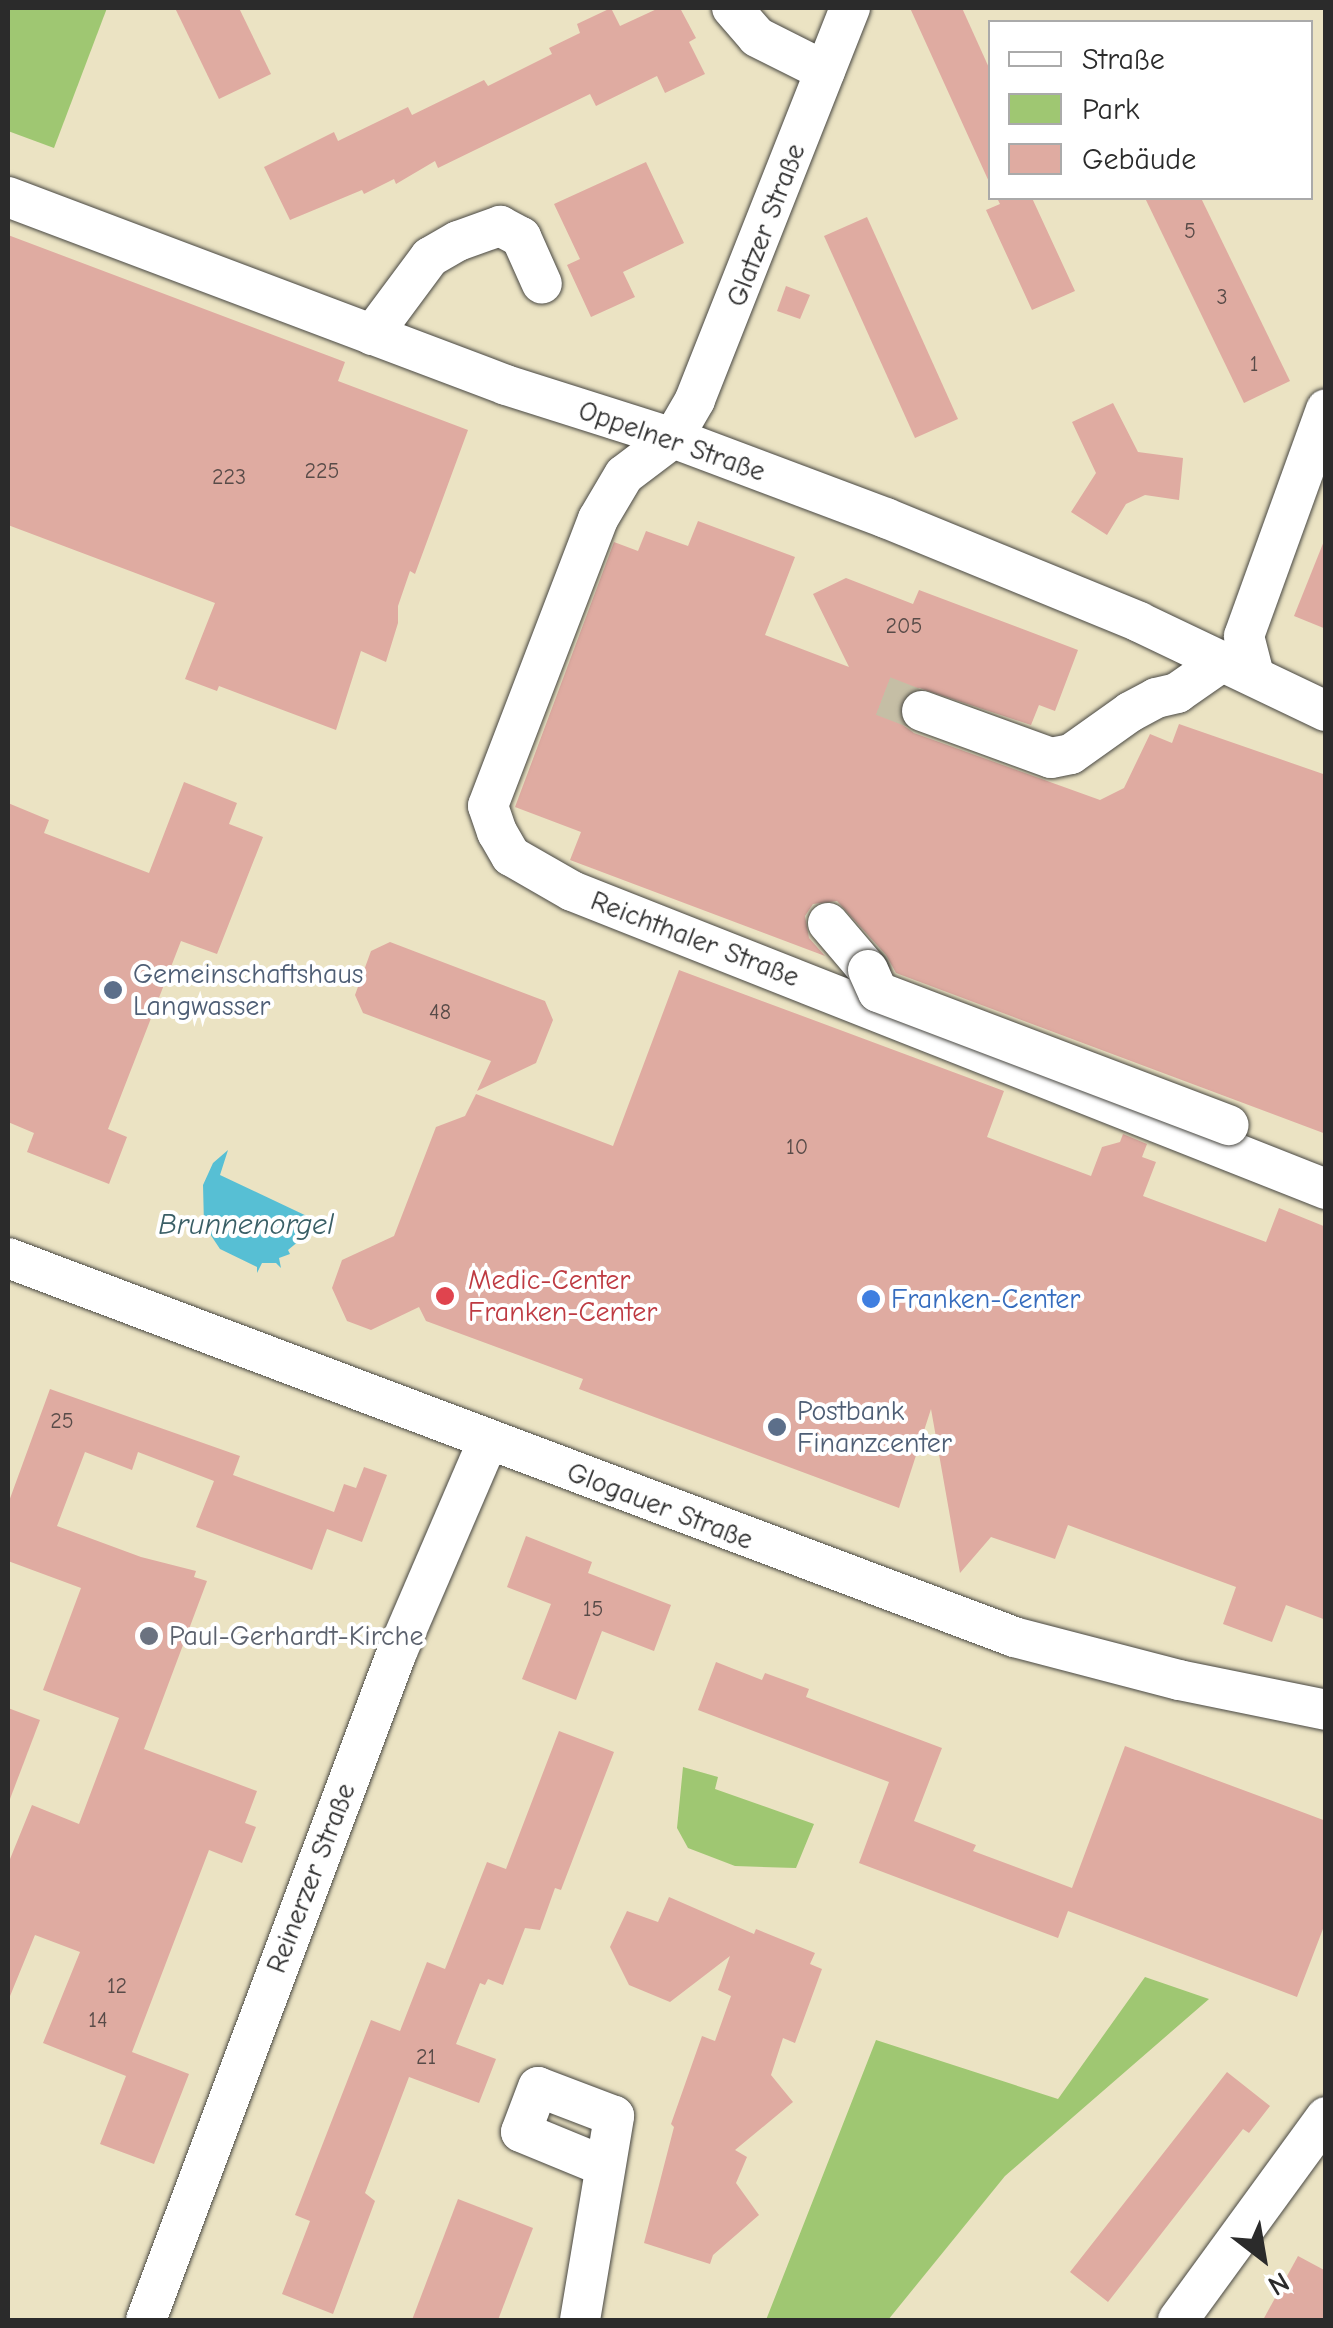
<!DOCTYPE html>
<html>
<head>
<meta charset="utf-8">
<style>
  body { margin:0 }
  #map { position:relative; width:1333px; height:2328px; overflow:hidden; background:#ebe3c3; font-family:"Comic Neue",sans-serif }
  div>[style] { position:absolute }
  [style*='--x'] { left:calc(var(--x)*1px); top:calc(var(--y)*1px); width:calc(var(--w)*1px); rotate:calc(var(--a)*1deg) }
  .green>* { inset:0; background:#9fc772 }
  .water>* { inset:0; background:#57bfd4 }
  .building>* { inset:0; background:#dfaba1 }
  .minor-tunnel>* { height:40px; margin-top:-20px; transform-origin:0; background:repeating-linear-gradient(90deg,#c5bea5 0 40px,transparent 0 60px) }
  .roads { filter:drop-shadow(0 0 2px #484742) drop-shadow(0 0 2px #484742) }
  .minor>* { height:40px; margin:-20px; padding:0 20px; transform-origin:20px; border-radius:20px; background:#fff }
  .bridges { filter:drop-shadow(0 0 2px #484742) drop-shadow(0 0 2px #484742) }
  .minor-bridge>* { height:40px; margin:-20px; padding:0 20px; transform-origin:20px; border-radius:20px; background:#fff }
  .dots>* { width:28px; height:28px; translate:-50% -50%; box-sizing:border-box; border:5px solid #fff; border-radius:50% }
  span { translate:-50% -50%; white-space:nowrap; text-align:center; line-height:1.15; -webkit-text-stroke:8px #fff; paint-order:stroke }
  .number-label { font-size:22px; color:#584b48 }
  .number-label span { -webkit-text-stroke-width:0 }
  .street-label { font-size:28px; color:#2b2b2b }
  .service-label { font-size:28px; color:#4e5e75 }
  .left { translate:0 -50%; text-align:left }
  .health-label { font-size:28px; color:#be3a42 }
  .shop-label { font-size:28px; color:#366cbe }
  .worship-label { font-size:28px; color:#5b616d }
  .water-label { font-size:30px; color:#3a5f66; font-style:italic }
  .frame { position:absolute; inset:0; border:10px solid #2b2b2b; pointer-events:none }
  .legend { position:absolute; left:988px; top:20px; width:325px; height:180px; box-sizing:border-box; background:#fff; border:2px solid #aaa; margin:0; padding:12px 18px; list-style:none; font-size:30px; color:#2b2b2b }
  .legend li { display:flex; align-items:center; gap:20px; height:50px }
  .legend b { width:50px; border:2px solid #aaa }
  .north { position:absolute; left:1213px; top:2208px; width:100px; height:100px; -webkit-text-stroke:8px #fff; paint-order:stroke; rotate:149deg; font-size:28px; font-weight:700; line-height:40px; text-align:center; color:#2b2b2b }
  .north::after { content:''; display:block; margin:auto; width:35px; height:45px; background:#2b2b2b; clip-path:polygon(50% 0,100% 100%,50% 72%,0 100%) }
</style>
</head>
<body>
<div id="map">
  <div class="green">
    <i style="clip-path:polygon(8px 8px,107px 8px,54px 148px,8px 131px)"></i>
    <i style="clip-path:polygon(683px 1767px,718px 1777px,715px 1789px,814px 1824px,796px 1868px,735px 1866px,688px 1848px,677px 1828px)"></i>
    <i style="clip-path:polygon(1145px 1977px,1209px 1999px,1005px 2176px,888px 2320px,766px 2320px,876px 2040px,1058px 2099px)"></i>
  </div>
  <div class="water">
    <i style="clip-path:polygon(228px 1150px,220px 1175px,311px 1218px,305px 1236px,288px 1250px,290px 1254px,279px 1258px,281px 1268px,276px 1263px,262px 1263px,257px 1273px,257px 1267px,220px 1249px,204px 1225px,203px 1185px,213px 1163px)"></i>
  </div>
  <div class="building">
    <i style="clip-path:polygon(175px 8px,239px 8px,271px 74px,219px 99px)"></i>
    <i style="clip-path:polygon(611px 8px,620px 26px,659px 8px,680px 8px,696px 38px,689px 42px,705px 74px,665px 93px,657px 76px,596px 106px,590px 94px,438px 168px,435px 161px,396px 184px,394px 179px,364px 194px,362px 190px,290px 220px,264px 167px,334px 132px,338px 141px,408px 107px,412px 115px,484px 80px,488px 86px,552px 54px,549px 48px,580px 33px,577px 24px)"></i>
    <i style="clip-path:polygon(910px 8px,962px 8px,990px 70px,990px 184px)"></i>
    <i style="clip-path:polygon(646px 162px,684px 243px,623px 272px,635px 297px,591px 317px,567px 265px,580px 259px,554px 204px)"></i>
    <i style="clip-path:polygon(997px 198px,1032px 198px,1075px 291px,1032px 310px,986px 210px,1000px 204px)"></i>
    <i style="clip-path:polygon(1145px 198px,1201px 198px,1290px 381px,1244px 403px)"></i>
    <i style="clip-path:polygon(867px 217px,958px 419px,915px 438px,824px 236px)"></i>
    <i style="clip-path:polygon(8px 235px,345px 362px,338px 381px,468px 430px,415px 574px,410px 571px,398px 606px,398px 623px,386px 662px,361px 651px,336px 730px,219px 686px,217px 691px,185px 679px,215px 603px,8px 525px)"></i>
    <i style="clip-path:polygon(786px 286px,810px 295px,800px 319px,777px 311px)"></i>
    <i style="clip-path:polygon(1113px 403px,1138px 452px,1183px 458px,1179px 500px,1145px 495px,1126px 504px,1107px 535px,1071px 512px,1096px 473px,1072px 422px)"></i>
    <i style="clip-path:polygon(698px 521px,795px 557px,765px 635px,849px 667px,813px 594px,846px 578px,913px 604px,919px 590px,1078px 650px,1055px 711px,1039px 705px,1031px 725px,919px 688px,906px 694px,899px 704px,903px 725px,914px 733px,1100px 800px,1124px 788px,1150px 734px,1172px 743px,1179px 724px,1326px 775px,1326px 1134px,896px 973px,886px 955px,837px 901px,813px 904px,805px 916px,809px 938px,825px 956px,570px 860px,581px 832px,515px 807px,614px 542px,638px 551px,646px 531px,688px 546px)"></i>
    <i style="clip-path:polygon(1324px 541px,1326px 541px,1326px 629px,1294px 616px)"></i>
    <i style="clip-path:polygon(184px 782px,237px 803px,229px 824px,263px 837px,217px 954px,181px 941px,108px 1129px,127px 1137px,109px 1184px,27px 1152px,34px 1133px,8px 1122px,8px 803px,49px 820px,44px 833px,149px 873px)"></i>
    <i style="clip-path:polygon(390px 942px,545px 1001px,553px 1020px,536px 1063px,477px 1091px,491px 1061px,363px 1013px,355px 995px,371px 951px)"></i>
    <i style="clip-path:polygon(679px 970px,1004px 1091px,987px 1137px,1091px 1176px,1102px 1147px,1120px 1142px,1123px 1134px,1147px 1144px,1142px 1157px,1156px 1162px,1143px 1196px,1266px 1242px,1279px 1208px,1326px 1227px,1326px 1620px,1286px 1605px,1272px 1642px,1223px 1624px,1236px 1587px,1068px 1525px,1055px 1559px,991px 1537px,960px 1573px,931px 1409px,899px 1508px,579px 1389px,583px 1379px,426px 1321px,419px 1307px,371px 1330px,347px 1321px,332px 1288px,342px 1260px,394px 1236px,436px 1127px,465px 1116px,476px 1094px,613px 1146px)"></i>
    <i style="clip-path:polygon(50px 1389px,240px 1456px,233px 1475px,334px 1512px,344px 1484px,356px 1488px,364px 1467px,387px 1475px,362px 1542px,327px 1529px,312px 1570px,196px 1527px,214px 1481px,138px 1452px,132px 1470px,85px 1452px,57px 1526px,141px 1557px,196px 1571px,194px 1577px,207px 1581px,144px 1749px,257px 1791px,245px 1823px,256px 1827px,242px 1863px,209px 1850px,132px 2052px,189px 2074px,154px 2164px,100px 2144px,126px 2076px,43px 2043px,80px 1952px,35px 1935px,8px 2001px,8px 1864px,32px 1805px,79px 1824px,119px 1718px,43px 1690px,81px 1588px,8px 1561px,8px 1504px)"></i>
    <i style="clip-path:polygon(526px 1536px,592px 1562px,588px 1573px,671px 1605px,654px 1651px,602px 1631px,576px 1700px,522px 1679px,551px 1604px,507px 1587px)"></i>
    <i style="clip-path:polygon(716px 1662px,762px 1680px,765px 1673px,809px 1689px,806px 1697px,942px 1748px,914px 1821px,976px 1845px,973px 1851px,1072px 1888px,1125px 1746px,1326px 1821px,1326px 1921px,1297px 1997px,1068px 1911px,1058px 1938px,859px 1863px,889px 1782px,698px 1710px)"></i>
    <i style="clip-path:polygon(8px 1708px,40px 1720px,10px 1799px,8px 1799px)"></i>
    <i style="clip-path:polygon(559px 1731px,614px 1752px,561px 1890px,555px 1888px,540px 1930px,525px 1928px,503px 1985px,488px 1979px,485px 1985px,480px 1983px,456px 2044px,496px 2059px,479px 2103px,409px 2077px,365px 2193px,375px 2201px,333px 2314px,282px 2294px,310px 2221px,295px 2215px,371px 2020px,400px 2031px,427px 1962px,445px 1969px,487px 1862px,506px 1869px)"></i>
    <i style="clip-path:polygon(669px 1897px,754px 1934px,756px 1929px,815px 1953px,810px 1964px,822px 1969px,795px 2043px,783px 2038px,771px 2075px,793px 2102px,735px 2150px,747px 2157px,736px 2183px,759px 2215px,713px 2255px,710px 2264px,644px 2243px,674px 2127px,671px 2124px,702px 2036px,715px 2041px,731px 1996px,718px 1990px,730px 1956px,670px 2002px,629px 1985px,610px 1947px,627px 1911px,658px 1922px)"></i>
    <i style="clip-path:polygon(1227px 2072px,1270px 2106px,1249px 2133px,1243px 2129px,1108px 2302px,1070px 2272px)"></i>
    <i style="clip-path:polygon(458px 2199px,533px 2228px,498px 2320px,412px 2320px)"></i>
    <i style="clip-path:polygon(1298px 2256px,1326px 2271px,1326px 2320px,1263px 2320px)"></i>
  </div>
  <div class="minor-tunnel">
    <i style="--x:883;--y:696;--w:42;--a:21"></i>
  </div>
  <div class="roads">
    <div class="minor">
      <i style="--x:732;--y:8;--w:38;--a:49"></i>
      <i style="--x:757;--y:37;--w:76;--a:26.6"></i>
      <i style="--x:850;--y:8;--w:422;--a:111.6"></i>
      <i style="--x:695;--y:400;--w:44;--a:120.1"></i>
      <i style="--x:673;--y:438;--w:61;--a:142.9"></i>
      <i style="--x:624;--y:475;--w:51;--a:120.6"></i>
      <i style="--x:598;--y:519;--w:307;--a:111"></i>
      <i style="--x:488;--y:806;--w:28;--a:71"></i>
      <i style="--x:497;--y:832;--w:28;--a:60"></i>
      <i style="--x:511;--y:856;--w:70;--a:29.8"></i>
      <i style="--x:572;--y:891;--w:811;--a:21.57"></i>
      <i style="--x:8;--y:197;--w:532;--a:20.68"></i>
      <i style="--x:506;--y:385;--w:175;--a:17.6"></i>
      <i style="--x:673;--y:438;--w:228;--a:20.6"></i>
      <i style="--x:886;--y:518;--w:274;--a:22.3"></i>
      <i style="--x:1139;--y:622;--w:207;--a:25.5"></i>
      <i style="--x:372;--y:335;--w:97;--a:-53.4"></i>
      <i style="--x:430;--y:257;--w:32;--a:-30"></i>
      <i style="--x:458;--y:241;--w:45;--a:-19.7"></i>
      <i style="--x:500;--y:226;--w:24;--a:28"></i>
      <i style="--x:521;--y:237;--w:51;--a:65.9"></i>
      <i style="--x:1254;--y:675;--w:40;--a:-104.4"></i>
      <i style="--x:1244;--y:636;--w:241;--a:-70.1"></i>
      <i style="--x:922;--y:711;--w:137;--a:20"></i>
      <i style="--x:1051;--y:758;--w:20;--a:-11"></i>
      <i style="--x:1071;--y:754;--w:72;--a:-35.4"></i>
      <i style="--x:1130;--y:712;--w:30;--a:-28"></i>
      <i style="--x:1156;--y:698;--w:22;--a:-13"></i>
      <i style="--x:1177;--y:693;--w:56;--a:-34.8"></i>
      <i style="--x:828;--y:923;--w:62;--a:49.6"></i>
      <i style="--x:8;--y:1258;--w:1075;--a:20.64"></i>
      <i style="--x:1014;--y:1637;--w:171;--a:14.6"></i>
      <i style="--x:1179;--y:1680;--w:150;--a:11.5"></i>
      <i style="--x:146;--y:2320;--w:714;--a:-69.41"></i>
      <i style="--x:397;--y:1652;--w:230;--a:-66.7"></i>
      <i style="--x:580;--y:2320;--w:207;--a:-80.5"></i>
      <i style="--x:614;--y:2116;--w:81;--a:-159.1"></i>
      <i style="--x:538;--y:2087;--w:48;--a:110.7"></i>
      <i style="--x:521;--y:2132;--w:90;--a:22.3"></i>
      <i style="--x:1178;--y:2320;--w:251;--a:-53.9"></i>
    </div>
  </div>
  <div class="bridges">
    <div class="minor-bridge">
      <i style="--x:868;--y:970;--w:24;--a:66"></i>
      <i style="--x:878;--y:992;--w:375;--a:20.8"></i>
    </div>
  </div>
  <div class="dots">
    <i style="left:113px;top:990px;background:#5c6f8a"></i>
    <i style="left:445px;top:1296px;background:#e0444e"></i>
    <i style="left:871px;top:1299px;background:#3f7fe0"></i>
    <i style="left:777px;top:1427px;background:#5c6f8a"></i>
    <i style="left:149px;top:1636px;background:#6b7280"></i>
  </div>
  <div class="number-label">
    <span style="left:1190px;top:232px">5</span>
    <span style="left:1222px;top:298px">3</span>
    <span style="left:1254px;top:365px">1</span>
    <span style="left:322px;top:472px">225</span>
    <span style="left:229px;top:478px">223</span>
    <span style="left:904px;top:627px">205</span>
    <span style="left:440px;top:1013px">48</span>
    <span style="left:797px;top:1148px">10</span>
    <span style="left:62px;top:1422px">25</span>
    <span style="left:593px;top:1610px">15</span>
    <span style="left:117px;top:1987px">12</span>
    <span style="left:98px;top:2021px">14</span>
    <span style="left:426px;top:2058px">21</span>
  </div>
  <div class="street-label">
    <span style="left:766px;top:225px;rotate:-69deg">Glatzer Straße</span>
    <span style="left:672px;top:441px;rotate:19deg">Oppelner Straße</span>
    <span style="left:695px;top:939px;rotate:21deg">Reichthaler Straße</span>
    <span style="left:660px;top:1506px;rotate:21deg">Glogauer Straße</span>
    <span style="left:311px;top:1878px;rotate:-69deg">Reinerzer Straße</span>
  </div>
  <div class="service-label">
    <span class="left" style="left:133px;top:990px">Gemeinschaftshaus<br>Langwasser</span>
    <span class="left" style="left:797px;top:1427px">Postbank<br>Finanzcenter</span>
  </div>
  <div class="health-label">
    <span class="left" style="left:468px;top:1296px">Medic-Center<br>Franken-Center</span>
  </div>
  <div class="shop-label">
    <span class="left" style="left:891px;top:1299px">Franken-Center</span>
  </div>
  <div class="worship-label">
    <span class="left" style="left:169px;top:1636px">Paul-Gerhardt-Kirche</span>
  </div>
  <div class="water-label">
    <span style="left:246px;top:1225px">Brunnenorgel</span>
  </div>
  <div class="frame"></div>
  <ul class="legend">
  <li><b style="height:12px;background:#fff"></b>Straße</li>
  <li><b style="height:28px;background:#9fc772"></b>Park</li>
  <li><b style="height:28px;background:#dfaba1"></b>Gebäude</li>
  </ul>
  <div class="north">N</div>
</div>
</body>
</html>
